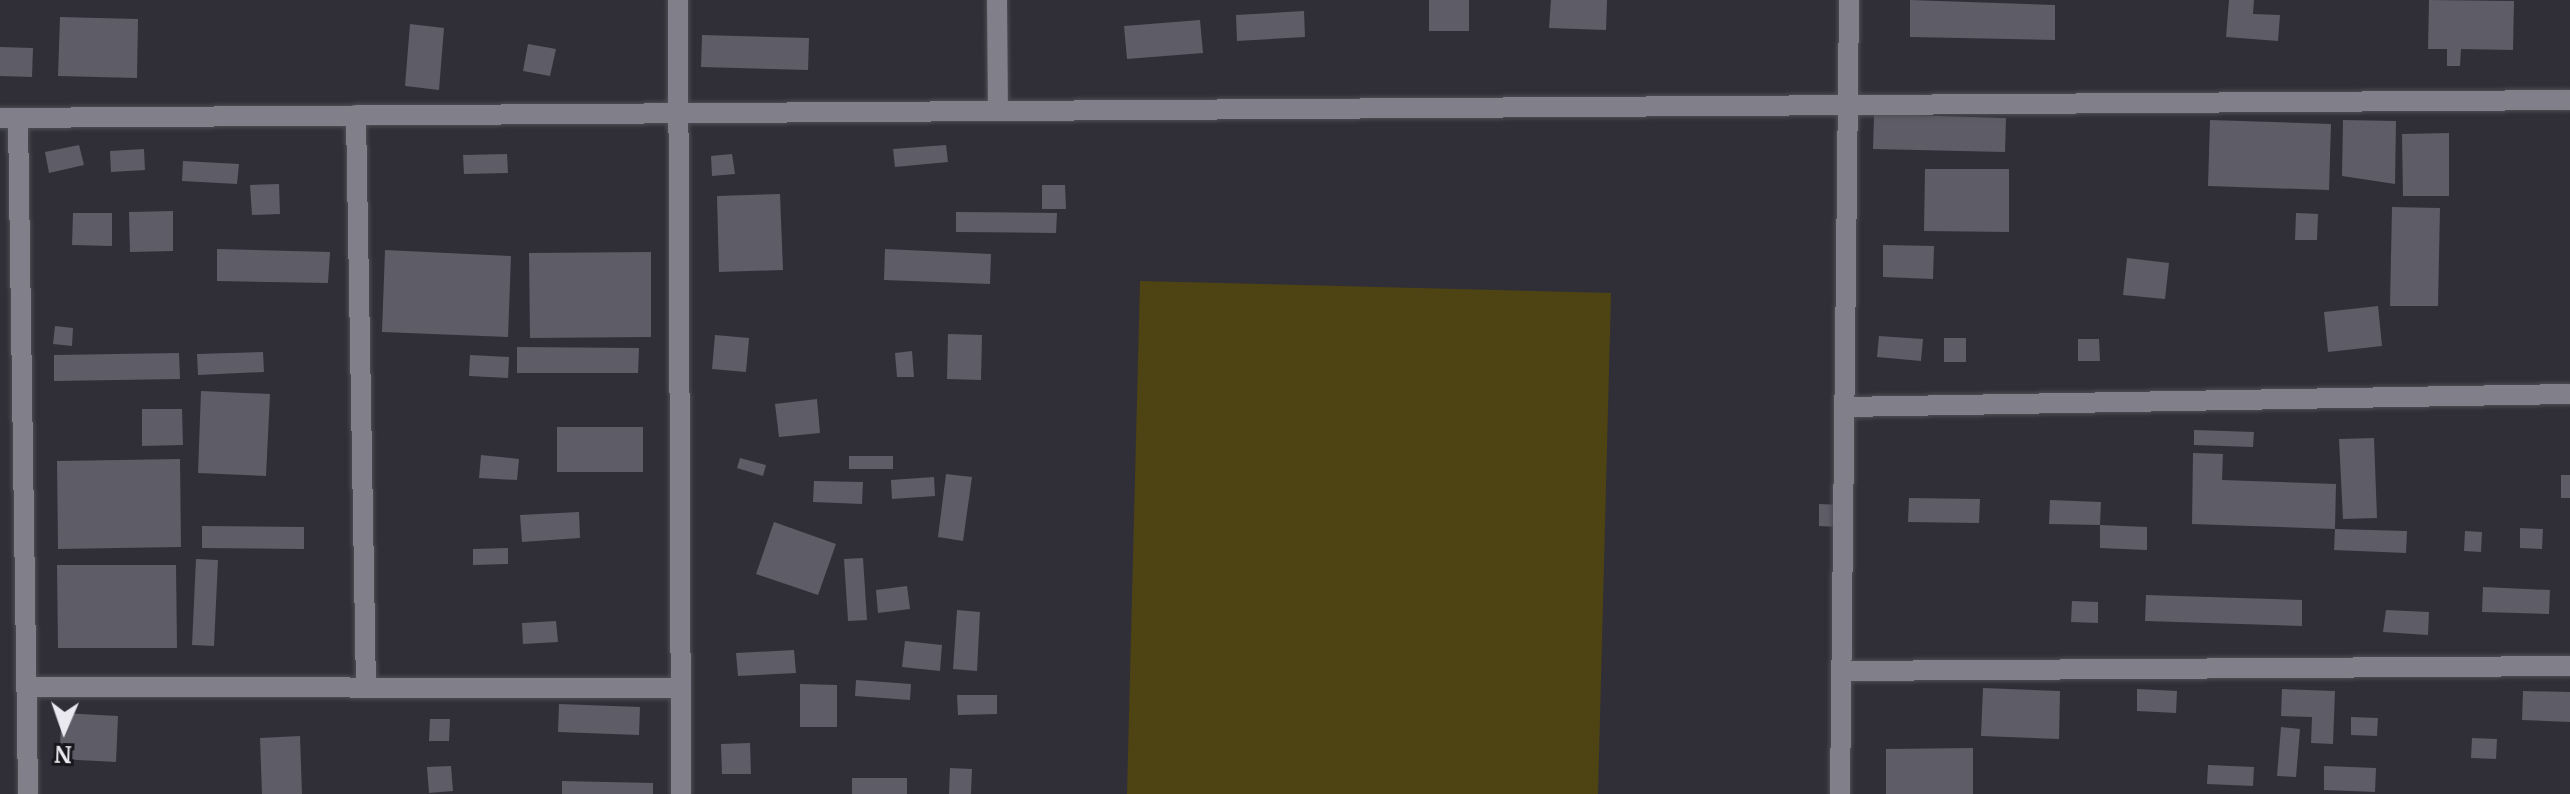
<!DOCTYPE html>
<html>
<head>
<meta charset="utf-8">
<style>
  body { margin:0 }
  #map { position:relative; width:2570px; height:794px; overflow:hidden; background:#302f38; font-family:Merriweather,serif }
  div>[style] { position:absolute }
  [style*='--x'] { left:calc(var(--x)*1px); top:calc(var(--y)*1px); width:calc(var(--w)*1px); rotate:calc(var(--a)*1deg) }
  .green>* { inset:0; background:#4e4312 }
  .building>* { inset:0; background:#5d5c67 }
  .roads { filter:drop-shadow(0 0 2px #4e4e55) drop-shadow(0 0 2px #4e4e55) }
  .street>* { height:20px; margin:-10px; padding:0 10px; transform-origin:10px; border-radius:10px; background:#807f8a }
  span { translate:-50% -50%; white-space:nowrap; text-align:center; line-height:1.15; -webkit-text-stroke:6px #18171c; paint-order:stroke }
  .north { position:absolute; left:24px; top:690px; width:80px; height:80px; -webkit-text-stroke:6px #18171c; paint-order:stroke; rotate:182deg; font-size:22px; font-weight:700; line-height:32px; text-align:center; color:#e9e9ef }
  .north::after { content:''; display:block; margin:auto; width:28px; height:36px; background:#e9e9ef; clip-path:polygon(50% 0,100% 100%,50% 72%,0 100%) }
</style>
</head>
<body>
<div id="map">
  <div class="green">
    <i style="clip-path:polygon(1140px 281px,1611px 293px,1598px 794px,1127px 794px)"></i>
  </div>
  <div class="building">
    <i style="clip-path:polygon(1429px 0,1469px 0,1469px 31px,1429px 31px)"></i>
    <i style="clip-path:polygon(1551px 0,1607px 0,1606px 30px,1549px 28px)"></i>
    <i style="clip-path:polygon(1910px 0,2055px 5px,2055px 40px,1910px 37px)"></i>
    <i style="clip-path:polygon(2229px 0,2254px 0,2253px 14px,2280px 15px,2278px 41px,2226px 37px)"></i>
    <i style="clip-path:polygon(2429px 0,2514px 1px,2513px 50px,2461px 49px,2460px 66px,2447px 66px,2447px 49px,2428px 49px)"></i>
    <i style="clip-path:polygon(1304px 11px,1305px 37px,1237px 41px,1236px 15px)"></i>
    <i style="clip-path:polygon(60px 17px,138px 19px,137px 78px,58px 76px)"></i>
    <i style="clip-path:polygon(1200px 20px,1203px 53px,1127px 59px,1124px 26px)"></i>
    <i style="clip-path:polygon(410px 24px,444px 28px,439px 90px,405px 86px)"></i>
    <i style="clip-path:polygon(702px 35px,809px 38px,808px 70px,701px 67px)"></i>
    <i style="clip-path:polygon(528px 44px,556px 49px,550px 76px,523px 71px)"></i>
    <i style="clip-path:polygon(0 47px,33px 48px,32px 77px,0 76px)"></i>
    <i style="clip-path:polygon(1874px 114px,2006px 118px,2005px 152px,1873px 149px)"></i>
    <i style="clip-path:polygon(2210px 120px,2331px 124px,2329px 190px,2208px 186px)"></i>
    <i style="clip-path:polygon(2343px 120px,2396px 121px,2395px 184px,2342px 176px)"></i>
    <i style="clip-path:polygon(2449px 133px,2449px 196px,2403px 196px,2402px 134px)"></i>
    <i style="clip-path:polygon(79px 145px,84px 165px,49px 173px,45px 152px)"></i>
    <i style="clip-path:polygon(946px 145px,948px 162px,895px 167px,893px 149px)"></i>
    <i style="clip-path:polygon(144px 149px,145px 170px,111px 172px,110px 151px)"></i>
    <i style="clip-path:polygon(507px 154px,508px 173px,464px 174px,463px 155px)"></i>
    <i style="clip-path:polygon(732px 154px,735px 174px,712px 176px,711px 156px)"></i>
    <i style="clip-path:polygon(183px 161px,239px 164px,237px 184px,182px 181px)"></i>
    <i style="clip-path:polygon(1925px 169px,2009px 169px,2009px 232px,1924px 231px)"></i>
    <i style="clip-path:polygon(279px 184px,280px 214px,252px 215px,250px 185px)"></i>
    <i style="clip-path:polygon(1042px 185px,1065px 185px,1066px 209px,1042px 209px)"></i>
    <i style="clip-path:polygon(780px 194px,783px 270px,719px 272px,717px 196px)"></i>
    <i style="clip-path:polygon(2392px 207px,2440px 208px,2438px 306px,2390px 306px)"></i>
    <i style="clip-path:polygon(173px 211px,173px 251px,130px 252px,129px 212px)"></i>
    <i style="clip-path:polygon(956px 212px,1057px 213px,1056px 233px,956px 232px)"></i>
    <i style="clip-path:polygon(73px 213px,112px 213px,112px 246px,72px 245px)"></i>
    <i style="clip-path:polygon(2296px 213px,2318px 214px,2317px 240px,2295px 240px)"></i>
    <i style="clip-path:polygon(1883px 245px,1934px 246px,1933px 279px,1883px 277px)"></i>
    <i style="clip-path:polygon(217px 249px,330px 252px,328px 283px,217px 281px)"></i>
    <i style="clip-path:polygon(885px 249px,991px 254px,990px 284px,884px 280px)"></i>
    <i style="clip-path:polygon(385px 250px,511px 256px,508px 337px,382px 332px)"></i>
    <i style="clip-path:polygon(651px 252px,651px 337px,530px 338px,529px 253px)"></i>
    <i style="clip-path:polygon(2127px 258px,2169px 263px,2165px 299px,2123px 295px)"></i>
    <i style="clip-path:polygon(2378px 306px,2382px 346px,2328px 352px,2324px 312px)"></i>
    <i style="clip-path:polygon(55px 326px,73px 328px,72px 346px,53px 344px)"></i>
    <i style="clip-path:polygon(948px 334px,982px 335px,981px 380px,947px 379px)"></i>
    <i style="clip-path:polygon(715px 335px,749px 338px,746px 372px,712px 369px)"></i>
    <i style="clip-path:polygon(1879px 336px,1923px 339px,1921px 361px,1877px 357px)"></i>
    <i style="clip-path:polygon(1944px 338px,1966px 338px,1966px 362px,1944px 362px)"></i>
    <i style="clip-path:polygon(2078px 339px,2099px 339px,2100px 361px,2078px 361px)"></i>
    <i style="clip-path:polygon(517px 347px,639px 348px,638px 373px,517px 373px)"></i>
    <i style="clip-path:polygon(912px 351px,914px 377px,897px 377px,895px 353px)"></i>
    <i style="clip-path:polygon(263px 352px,264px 372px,198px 375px,197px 354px)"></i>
    <i style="clip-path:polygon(179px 353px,180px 379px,54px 381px,54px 355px)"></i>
    <i style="clip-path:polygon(470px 355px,509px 357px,508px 378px,469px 376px)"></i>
    <i style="clip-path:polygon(201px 391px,270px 394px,266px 476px,198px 473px)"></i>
    <i style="clip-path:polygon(817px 399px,820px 433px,779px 437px,775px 404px)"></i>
    <i style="clip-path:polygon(142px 409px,182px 409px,183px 445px,142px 446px)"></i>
    <i style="clip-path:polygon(557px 427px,643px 427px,643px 472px,557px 472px)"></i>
    <i style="clip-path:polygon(2194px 430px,2254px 432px,2253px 447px,2194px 445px)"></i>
    <i style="clip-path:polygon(2374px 438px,2377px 518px,2343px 519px,2339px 439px)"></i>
    <i style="clip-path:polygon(2193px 453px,2223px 454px,2222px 480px,2336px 484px,2335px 529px,2192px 524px)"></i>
    <i style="clip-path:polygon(481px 455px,519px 459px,517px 480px,479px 478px)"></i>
    <i style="clip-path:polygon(849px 456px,893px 456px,893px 469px,849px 469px)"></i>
    <i style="clip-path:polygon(740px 458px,766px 465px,763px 476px,737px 468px)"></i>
    <i style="clip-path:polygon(180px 459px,181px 547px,58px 549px,57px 461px)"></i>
    <i style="clip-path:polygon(946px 474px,972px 477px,963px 541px,938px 537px)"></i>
    <i style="clip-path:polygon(2561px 475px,2570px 475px,2570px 498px,2561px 498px)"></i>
    <i style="clip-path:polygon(934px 477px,935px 496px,892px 499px,891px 480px)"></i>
    <i style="clip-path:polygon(814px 481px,863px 482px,862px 504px,813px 502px)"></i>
    <i style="clip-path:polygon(1909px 498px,1980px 499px,1979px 523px,1908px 522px)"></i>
    <i style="clip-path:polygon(2050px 500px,2101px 502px,2100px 525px,2049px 524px)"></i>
    <i style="clip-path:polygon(1819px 504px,1841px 505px,1840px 527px,1819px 526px)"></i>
    <i style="clip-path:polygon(579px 512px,580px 538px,522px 542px,520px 515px)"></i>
    <i style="clip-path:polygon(774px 522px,836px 544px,818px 595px,756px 574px)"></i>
    <i style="clip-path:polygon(2100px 525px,2147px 527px,2147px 550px,2100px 548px)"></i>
    <i style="clip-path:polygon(202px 526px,304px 527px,304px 549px,202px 548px)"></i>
    <i style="clip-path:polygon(2520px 528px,2543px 529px,2542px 549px,2520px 548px)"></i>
    <i style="clip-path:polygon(2335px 529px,2407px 531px,2406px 553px,2334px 550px)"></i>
    <i style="clip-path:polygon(2465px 531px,2482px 532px,2481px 552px,2464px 551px)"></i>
    <i style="clip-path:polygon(508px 548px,508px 564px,473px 565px,473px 549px)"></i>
    <i style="clip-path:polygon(863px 558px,867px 620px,848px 621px,844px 559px)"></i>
    <i style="clip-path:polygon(196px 559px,218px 560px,214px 646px,192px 645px)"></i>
    <i style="clip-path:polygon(57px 565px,176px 565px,177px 648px,58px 648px)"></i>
    <i style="clip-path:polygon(907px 586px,910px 609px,878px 613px,876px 590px)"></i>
    <i style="clip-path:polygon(2483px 587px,2550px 590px,2549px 614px,2482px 612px)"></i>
    <i style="clip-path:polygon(2146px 595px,2302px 600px,2302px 626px,2145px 621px)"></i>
    <i style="clip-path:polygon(2072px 601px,2098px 602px,2098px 623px,2071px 622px)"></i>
    <i style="clip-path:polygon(957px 610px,980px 612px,977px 671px,953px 669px)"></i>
    <i style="clip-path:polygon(2386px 610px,2429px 612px,2428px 635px,2383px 632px)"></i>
    <i style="clip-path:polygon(556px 621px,558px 642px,523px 644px,522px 623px)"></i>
    <i style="clip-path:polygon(905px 641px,942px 645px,940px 671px,902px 667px)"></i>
    <i style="clip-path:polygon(794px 650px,796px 673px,738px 676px,736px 653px)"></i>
    <i style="clip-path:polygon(856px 680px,911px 684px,910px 700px,855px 696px)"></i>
    <i style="clip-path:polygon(800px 684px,837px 685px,837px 727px,800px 727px)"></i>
    <i style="clip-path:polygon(1983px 688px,2060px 691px,2059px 739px,1981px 736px)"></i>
    <i style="clip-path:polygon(2137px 689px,2177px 691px,2176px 713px,2137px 711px)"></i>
    <i style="clip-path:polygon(2282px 689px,2335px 691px,2333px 744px,2311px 743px,2312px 717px,2281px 716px)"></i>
    <i style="clip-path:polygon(2523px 691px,2570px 692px,2570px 722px,2522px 720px)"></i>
    <i style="clip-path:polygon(957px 695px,997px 695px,997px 714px,958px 715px)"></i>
    <i style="clip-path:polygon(559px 704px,640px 707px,639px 735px,558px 732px)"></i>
    <i style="clip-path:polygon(62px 713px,118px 716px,116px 762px,59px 759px)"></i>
    <i style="clip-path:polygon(2351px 717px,2378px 718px,2377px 736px,2351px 735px)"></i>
    <i style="clip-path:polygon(430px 719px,450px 719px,449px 741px,429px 741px)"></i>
    <i style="clip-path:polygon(2281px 727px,2300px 729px,2296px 777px,2277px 776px)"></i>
    <i style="clip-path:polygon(300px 736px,302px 794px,262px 794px,260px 738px)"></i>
    <i style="clip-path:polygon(2472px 738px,2497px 739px,2496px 759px,2471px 758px)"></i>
    <i style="clip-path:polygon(750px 743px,751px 774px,722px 774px,721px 744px)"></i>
    <i style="clip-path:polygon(1973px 748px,1973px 794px,1886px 794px,1886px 749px)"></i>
    <i style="clip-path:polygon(2208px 765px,2254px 767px,2253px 786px,2207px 784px)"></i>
    <i style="clip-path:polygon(451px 766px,453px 791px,429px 793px,427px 767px)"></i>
    <i style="clip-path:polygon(2324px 766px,2376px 768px,2375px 792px,2324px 790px)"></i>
    <i style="clip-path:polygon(950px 768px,972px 769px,971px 794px,949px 794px)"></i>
    <i style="clip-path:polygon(852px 778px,907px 778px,907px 794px,852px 794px)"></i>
    <i style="clip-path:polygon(562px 781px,653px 783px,653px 794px,562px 794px)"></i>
  </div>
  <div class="roads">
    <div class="street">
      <i style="--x:678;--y:0;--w:794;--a:89.78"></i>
      <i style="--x:997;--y:0;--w:111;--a:89.5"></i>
      <i style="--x:356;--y:115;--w:572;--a:89"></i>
      <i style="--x:0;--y:118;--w:2570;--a:-0.4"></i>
      <i style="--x:18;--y:118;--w:676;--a:89.15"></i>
      <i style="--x:1845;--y:407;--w:725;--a:-1.03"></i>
      <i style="--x:1841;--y:671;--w:729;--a:-0.39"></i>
      <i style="--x:26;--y:687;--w:655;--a:0.09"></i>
      <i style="--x:1840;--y:794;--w:794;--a:-89.35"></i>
    </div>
  </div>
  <div class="north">N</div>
</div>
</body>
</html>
